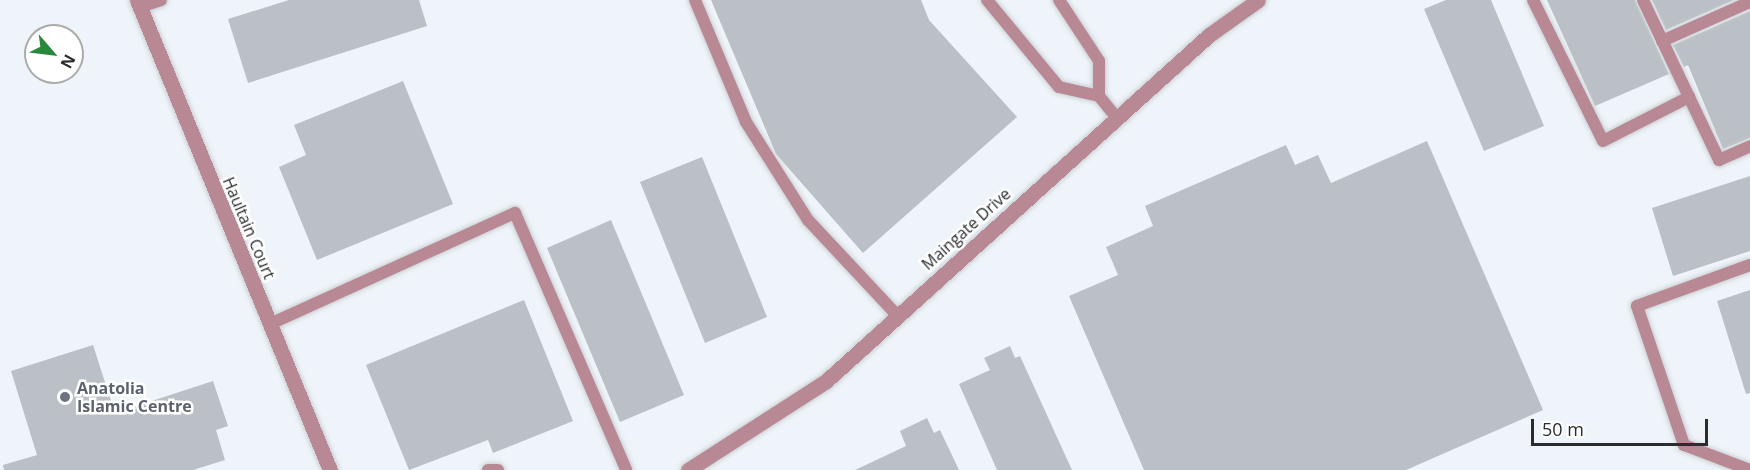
<!DOCTYPE html>
<html>
<head>
<meta charset="utf-8">
<style>
  body { margin:0 }
  #map { position:relative; width:1750px; height:470px; overflow:hidden; background:#eef4f9; font-family:"Open Sans",sans-serif }
  div>[style] { position:absolute }
  [style*='--x'] { left:calc(var(--x)*1px); top:calc(var(--y)*1px); width:calc(var(--w)*1px); rotate:calc(var(--a)*1deg) }
  .building>* { inset:0; background:#bac0c5 }
  .roads { filter:drop-shadow(0 0 2px #cbd0d4) drop-shadow(0 0 2px #cbd0d4) }
  .lane>* { height:12px; margin:-6px; padding:0 6px; transform-origin:6px; border-radius:6px; background:#b88894 }
  .street>* { height:15px; margin:-7.5px; padding:0 7.5px; transform-origin:7.5px; border-radius:7.5px; background:#b88894 }
  .dots>* { width:16px; height:16px; translate:-50% -50%; box-sizing:border-box; border:3px solid #fff; border-radius:50% }
  span { translate:-50% -50%; white-space:nowrap; text-align:center; line-height:1.15; -webkit-text-stroke:5px #fff; paint-order:stroke }
  .street-label { font-size:16px; color:#2a2c2e }
  .worship-label { font-size:16px; color:#5b616d; font-weight:700 }
  .left { translate:0 -50%; text-align:left }
  .north { position:absolute; left:24px; top:24px; width:60px; height:60px; box-sizing:border-box; background:#fff; border:2px solid #aaabab; border-radius:50%; rotate:118deg; font-size:16px; font-weight:700; line-height:24px; text-align:center; color:#2a2c2e }
  .north::after { content:''; display:block; margin:auto; width:21px; height:27px; background:#29883b; clip-path:polygon(50% 0,100% 100%,50% 72%,0 100%) }
  .scale { position:absolute; left:1531px; top:419px; width:177px; height:27px; box-sizing:border-box; border:3px solid #2a2c2e; border-top:0; padding-left:8px; font-size:18px; line-height:21px; white-space:nowrap; color:#2a2c2e; -webkit-text-stroke:4px #fff; paint-order:stroke }
</style>
</head>
<body>
<div id="map">
  <div class="building">
    <i style="clip-path:polygon(289px 0,419px 0,427px 26px,248px 83px,228px 19px)"></i>
    <i style="clip-path:polygon(711px 0,921px 0,929px 20px,1017px 117px,863px 253px,776px 154px)"></i>
    <i style="clip-path:polygon(1446px 0,1491px 0,1544px 126px,1484px 151px,1424px 9px)"></i>
    <i style="clip-path:polygon(1547px 0,1635px 0,1669px 74px,1595px 106px)"></i>
    <i style="clip-path:polygon(1652px 0,1734px 0,1666px 30px)"></i>
    <i style="clip-path:polygon(1750px 11px,1750px 138px,1723px 149px,1688px 65px,1684px 67px,1673px 45px)"></i>
    <i style="clip-path:polygon(403px 81px,453px 204px,317px 260px,279px 167px,306px 155px,294px 125px)"></i>
    <i style="clip-path:polygon(1427px 141px,1543px 410px,1406px 470px,1144px 470px,1069px 296px,1118px 275px,1106px 247px,1153px 226px,1145px 206px,1286px 145px,1295px 165px,1318px 155px,1331px 183px)"></i>
    <i style="clip-path:polygon(702px 157px,767px 317px,705px 343px,640px 182px)"></i>
    <i style="clip-path:polygon(1750px 176px,1750px 251px,1673px 276px,1652px 208px)"></i>
    <i style="clip-path:polygon(611px 220px,684px 395px,620px 422px,547px 248px)"></i>
    <i style="clip-path:polygon(1750px 290px,1750px 393px,1746px 394px,1717px 301px)"></i>
    <i style="clip-path:polygon(524px 300px,573px 421px,493px 453px,488px 440px,409px 470px,366px 365px)"></i>
    <i style="clip-path:polygon(93px 345px,115px 413px,213px 381px,228px 426px,216px 430px,225px 460px,193px 470px,4px 470px,3px 465px,37px 455px,11px 371px)"></i>
    <i style="clip-path:polygon(1010px 346px,1015px 358px,1020px 356px,1072px 470px,997px 470px,959px 384px,990px 370px,984px 358px)"></i>
    <i style="clip-path:polygon(927px 418px,934px 433px,940px 430px,959px 470px,855px 470px,906px 446px,900px 431px)"></i>
  </div>
  <div class="roads">
    <div class="lane">
      <i style="--x:695;--y:0;--w:132;--a:67.3"></i>
      <i style="--x:746;--y:122;--w:116;--a:57.7"></i>
      <i style="--x:808;--y:220;--w:130;--a:46.9"></i>
      <i style="--x:987;--y:0;--w:113;--a:50.4"></i>
      <i style="--x:1059;--y:87;--w:41;--a:12.7"></i>
      <i style="--x:1059;--y:0;--w:73;--a:56.7"></i>
      <i style="--x:1099;--y:61;--w:35;--a:90"></i>
      <i style="--x:1099;--y:96;--w:28;--a:51"></i>
      <i style="--x:1533;--y:0;--w:157;--a:63.6"></i>
      <i style="--x:1603;--y:141;--w:97;--a:-27.1"></i>
      <i style="--x:1689;--y:97;--w:107;--a:-115.4"></i>
      <i style="--x:140;--y:7;--w:22;--a:-18"></i>
      <i style="--x:1662;--y:41;--w:96;--a:-23.9"></i>
      <i style="--x:1689;--y:97;--w:70;--a:64.5"></i>
      <i style="--x:1719;--y:160;--w:34;--a:-24"></i>
      <i style="--x:1750;--y:265;--w:120;--a:160.1"></i>
      <i style="--x:1637;--y:306;--w:147;--a:71.3"></i>
      <i style="--x:1684;--y:445;--w:71;--a:20.7"></i>
      <i style="--x:270;--y:324;--w:269;--a:-24.4"></i>
      <i style="--x:515;--y:213;--w:280;--a:66.6"></i>
      <i style="--x:488;--y:470;--w:10;--a:0"></i>
    </div>
    <div class="street">
      <i style="--x:137;--y:0;--w:508;--a:67.68"></i>
      <i style="--x:688;--y:470;--w:164;--a:-32.8"></i>
      <i style="--x:826;--y:381;--w:516;--a:-42.09"></i>
      <i style="--x:1209;--y:35;--w:60;--a:-35.5"></i>
    </div>
  </div>
  <div class="dots">
    <i style="left:65px;top:397px;background:#6b7280"></i>
  </div>
  <div class="street-label">
    <span style="left:249px;top:228px;rotate:67deg">Haultain Court</span>
    <span style="left:966px;top:229px;rotate:-42deg">Maingate Drive</span>
  </div>
  <div class="worship-label">
    <span class="left" style="left:77px;top:397px">Anatolia<br>Islamic Centre</span>
  </div>
  <div class="north">N</div>
  <div class="scale">50 m</div>
</div>
</body>
</html>
